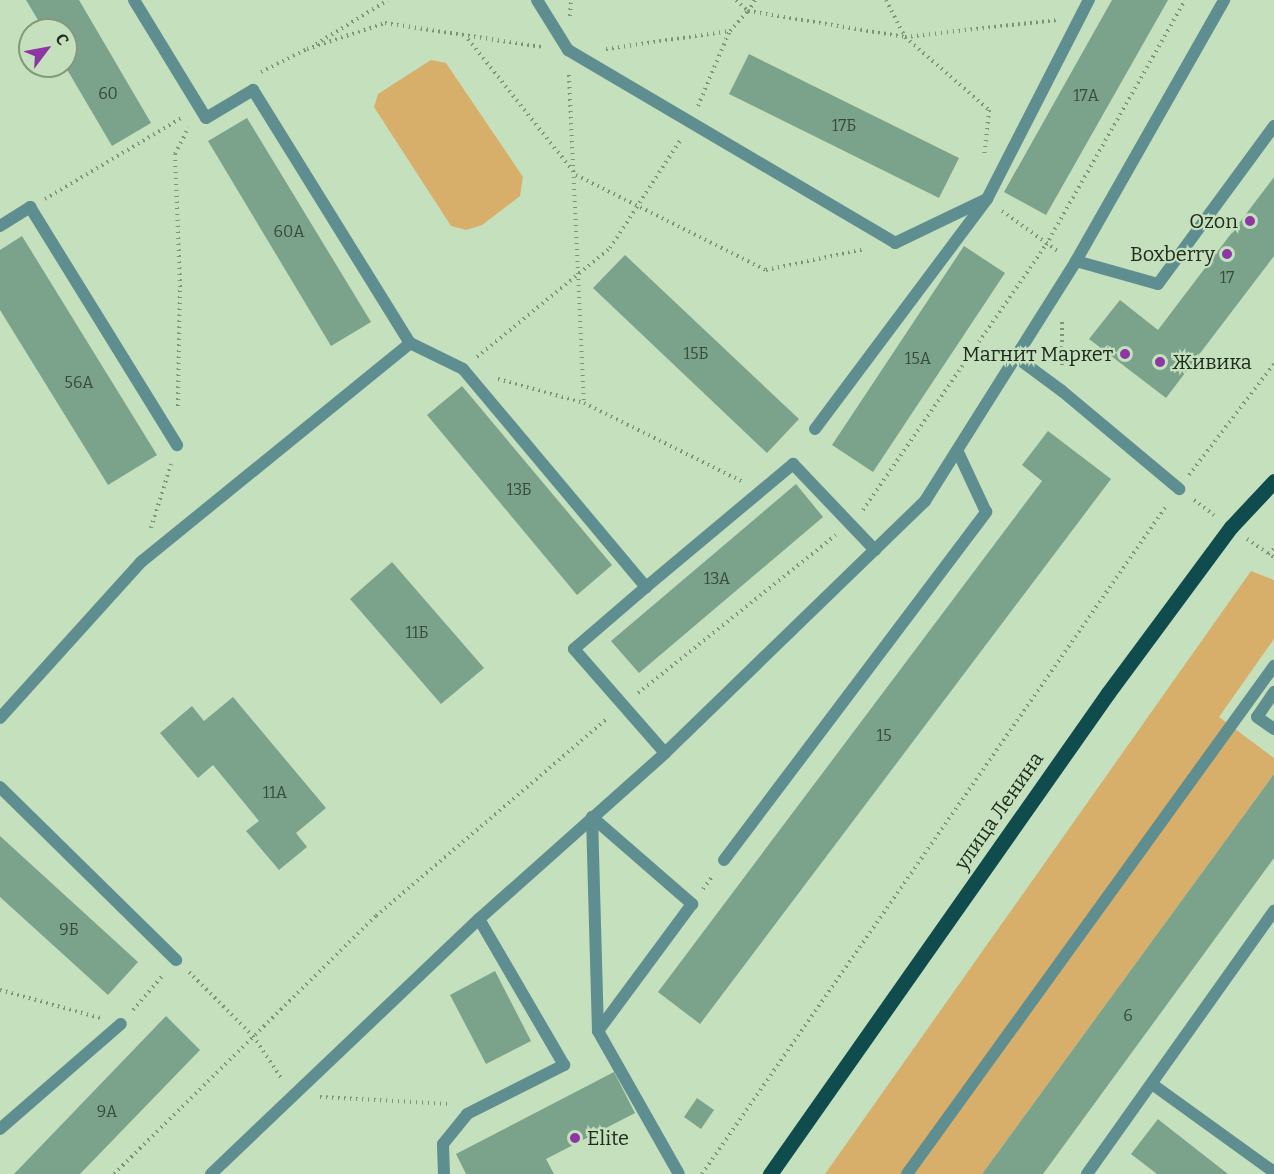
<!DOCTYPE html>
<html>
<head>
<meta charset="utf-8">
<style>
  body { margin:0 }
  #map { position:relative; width:1274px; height:1174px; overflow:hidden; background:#c4e0bd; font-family:Bitter,serif }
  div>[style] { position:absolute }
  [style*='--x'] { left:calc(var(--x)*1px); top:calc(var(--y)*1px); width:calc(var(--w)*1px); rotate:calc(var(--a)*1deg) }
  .green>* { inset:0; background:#d8af6a }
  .building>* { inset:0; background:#7ba38c }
  .path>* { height:4px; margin-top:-2px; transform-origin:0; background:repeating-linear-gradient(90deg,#7f9379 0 1.5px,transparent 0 6px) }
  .lane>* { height:12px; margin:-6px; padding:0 6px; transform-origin:6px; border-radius:6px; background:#5f8e90 }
  .street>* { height:12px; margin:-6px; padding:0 6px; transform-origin:6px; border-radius:6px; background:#5f8e90 }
  .primary>* { height:15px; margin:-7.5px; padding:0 7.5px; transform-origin:7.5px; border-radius:7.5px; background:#104b4d }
  .dots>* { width:16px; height:16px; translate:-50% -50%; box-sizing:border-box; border:3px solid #c4e0bd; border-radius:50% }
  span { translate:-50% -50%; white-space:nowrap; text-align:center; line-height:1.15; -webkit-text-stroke:4.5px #c4e0bd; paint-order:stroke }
  .number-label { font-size:16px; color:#384a3a }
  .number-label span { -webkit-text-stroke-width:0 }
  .poi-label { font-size:20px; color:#212c1e }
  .right { translate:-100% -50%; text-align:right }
  .left { translate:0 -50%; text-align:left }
  .street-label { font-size:20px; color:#212c1e }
  .north { position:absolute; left:18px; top:18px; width:60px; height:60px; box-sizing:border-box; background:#c4e0bd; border:2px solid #83987d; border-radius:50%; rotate:58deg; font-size:16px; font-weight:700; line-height:24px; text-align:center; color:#212c1e }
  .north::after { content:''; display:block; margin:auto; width:21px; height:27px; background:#8e36a3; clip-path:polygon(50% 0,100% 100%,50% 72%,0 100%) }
</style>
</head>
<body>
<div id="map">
  <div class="green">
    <i style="clip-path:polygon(431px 60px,446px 63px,523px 177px,520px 196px,482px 225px,466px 230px,451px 226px,374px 107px,378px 94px)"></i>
    <i style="clip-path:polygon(1251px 571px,1274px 580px,1274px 639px,1219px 717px,1274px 758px,1274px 774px,982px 1174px,825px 1174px)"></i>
  </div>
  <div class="building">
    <i style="clip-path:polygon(26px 0,79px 0,151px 123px,112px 146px,65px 66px,66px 30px,44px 30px)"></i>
    <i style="clip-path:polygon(1112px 0,1168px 0,1046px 215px,1004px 192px)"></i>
    <i style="clip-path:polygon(749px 54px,959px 158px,939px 198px,729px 94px)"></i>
    <i style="clip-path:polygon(247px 118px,371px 322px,331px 346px,208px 141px)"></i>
    <i style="clip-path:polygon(1274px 177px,1274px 256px,1166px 398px,1089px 339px,1120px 300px,1158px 330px)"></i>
    <i style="clip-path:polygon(22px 236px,157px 455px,108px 485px,0 310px,0 250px)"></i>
    <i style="clip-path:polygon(964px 246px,1005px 273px,873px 472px,832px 445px)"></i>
    <i style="clip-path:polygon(625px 255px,799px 419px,767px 453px,593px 288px)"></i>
    <i style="clip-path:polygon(462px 386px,612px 565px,577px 595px,427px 415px)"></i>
    <i style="clip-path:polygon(1048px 431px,1111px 479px,700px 1024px,658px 992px,1042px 481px,1022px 465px)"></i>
    <i style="clip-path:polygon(796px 484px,823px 517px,639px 673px,611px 641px)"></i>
    <i style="clip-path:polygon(392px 562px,484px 668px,441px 704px,350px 599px)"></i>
    <i style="clip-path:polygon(233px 697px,326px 808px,296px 833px,307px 847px,279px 870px,246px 831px,259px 821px,213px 765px,198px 778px,160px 733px,192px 706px,204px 721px)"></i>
    <i style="clip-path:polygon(1274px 774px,1274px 858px,1043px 1174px,982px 1174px)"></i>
    <i style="clip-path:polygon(0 836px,138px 962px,108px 995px,0 897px)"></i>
    <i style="clip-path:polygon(495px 971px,531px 1041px,486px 1064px,450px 995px)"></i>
    <i style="clip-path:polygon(166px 1016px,200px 1050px,80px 1174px,14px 1174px)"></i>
    <i style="clip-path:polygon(614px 1072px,635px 1113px,546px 1159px,554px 1174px,466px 1174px,456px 1154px)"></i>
    <i style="clip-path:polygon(697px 1098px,714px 1110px,701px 1129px,684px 1117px)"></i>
    <i style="clip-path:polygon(1158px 1119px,1159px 1120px,1228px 1174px,1157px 1174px,1131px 1154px)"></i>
  </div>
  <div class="path">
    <i style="--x:736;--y:0;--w:16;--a:43"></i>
    <i style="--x:886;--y:0;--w:42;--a:62.8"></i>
    <i style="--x:905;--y:37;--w:153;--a:-6.4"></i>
    <i style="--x:748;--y:12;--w:14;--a:-60"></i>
    <i style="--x:570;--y:16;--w:16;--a:-86"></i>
    <i style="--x:468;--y:39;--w:174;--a:51.5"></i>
    <i style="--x:576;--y:175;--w:212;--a:26.6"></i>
    <i style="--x:766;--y:270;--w:101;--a:-12"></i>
    <i style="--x:316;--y:44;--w:84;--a:-31.4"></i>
    <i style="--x:606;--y:49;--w:125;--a:-8.3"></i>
    <i style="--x:730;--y:31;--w:27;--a:-48"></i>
    <i style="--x:748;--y:11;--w:159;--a:9.4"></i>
    <i style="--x:905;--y:37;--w:111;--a:41"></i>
    <i style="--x:989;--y:110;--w:47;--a:96.1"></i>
    <i style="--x:261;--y:72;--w:51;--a:-26.6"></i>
    <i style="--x:307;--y:49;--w:82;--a:-18.4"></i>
    <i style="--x:385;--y:23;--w:159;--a:8.7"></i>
    <i style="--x:569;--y:75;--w:328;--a:87.4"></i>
    <i style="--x:584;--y:403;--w:178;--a:26.4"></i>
    <i style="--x:698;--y:106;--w:82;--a:-67.2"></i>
    <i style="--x:45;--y:199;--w:161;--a:-30.7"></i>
    <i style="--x:1002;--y:211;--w:70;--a:35.7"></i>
    <i style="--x:1062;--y:322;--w:44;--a:90"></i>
    <i style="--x:477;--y:357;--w:172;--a:-39.3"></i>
    <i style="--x:610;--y:248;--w:130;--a:-56.9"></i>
    <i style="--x:498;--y:379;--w:89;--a:15.6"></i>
    <i style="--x:178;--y:406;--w:119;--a:-89"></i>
    <i style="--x:180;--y:287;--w:133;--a:-92.2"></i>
    <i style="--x:175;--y:154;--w:30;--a:-63"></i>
    <i style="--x:1189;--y:475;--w:140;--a:-52.6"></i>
    <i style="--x:1194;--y:500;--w:25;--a:37"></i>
    <i style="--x:863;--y:510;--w:322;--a:-55.4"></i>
    <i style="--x:1046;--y:245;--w:282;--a:-60.4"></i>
    <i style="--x:151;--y:528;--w:67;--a:-72.6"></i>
    <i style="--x:1247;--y:539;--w:32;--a:34"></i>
    <i style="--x:1268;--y:554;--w:8;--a:-40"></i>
    <i style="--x:638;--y:693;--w:253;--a:-38.6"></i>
    <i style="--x:703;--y:889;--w:17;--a:-54"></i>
    <i style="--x:189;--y:972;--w:91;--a:45"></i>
    <i style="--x:253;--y:1036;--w:52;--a:56"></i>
    <i style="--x:0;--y:990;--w:104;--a:15.6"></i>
    <i style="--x:133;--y:1010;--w:46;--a:-49.4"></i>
    <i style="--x:320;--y:1097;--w:130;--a:3.1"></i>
    <i style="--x:114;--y:1174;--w:368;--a:-44.6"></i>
    <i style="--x:376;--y:916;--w:306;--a:-40.5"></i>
    <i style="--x:702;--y:1174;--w:815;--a:-55.2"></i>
  </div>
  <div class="lane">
    <i style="--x:134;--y:0;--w:138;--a:58.6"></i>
    <i style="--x:206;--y:118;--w:55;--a:-30.8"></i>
    <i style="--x:253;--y:90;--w:298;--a:58.2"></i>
    <i style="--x:410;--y:343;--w:59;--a:26.1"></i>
    <i style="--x:463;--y:369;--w:285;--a:50"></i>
    <i style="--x:646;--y:587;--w:95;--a:139.3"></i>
    <i style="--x:574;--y:649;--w:138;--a:48.8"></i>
    <i style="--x:0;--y:226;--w:36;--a:-32"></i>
    <i style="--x:30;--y:207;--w:280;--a:58.3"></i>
    <i style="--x:1076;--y:261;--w:85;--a:15.7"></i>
    <i style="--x:1158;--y:284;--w:196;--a:-53.7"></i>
    <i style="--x:815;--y:429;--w:287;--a:-53.2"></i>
    <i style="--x:987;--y:199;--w:224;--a:-62.9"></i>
    <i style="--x:646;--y:587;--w:192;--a:-39.9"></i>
    <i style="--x:793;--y:464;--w:119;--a:46.4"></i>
    <i style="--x:1274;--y:692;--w:30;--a:124"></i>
    <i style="--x:1257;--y:717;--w:21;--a:35"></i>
    <i style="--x:0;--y:787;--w:247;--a:44.5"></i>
    <i style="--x:592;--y:817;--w:133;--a:41"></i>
    <i style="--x:692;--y:904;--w:158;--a:126.5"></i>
    <i style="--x:724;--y:860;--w:436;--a:-53"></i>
    <i style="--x:986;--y:512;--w:66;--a:-115"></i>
    <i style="--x:1152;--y:1084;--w:150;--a:35.8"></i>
    <i style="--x:0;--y:1129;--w:160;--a:-41"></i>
    <i style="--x:444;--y:1174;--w:30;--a:-92"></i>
    <i style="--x:443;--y:1144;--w:38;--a:-51"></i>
    <i style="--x:467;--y:1114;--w:109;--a:-26.8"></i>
    <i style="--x:564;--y:1065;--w:169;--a:-120.2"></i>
    <i style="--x:1087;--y:1174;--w:323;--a:-54.6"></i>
  </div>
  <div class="street">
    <i style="--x:537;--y:0;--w:59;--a:58.2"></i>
    <i style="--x:568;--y:50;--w:380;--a:30.5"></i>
    <i style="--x:895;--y:243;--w:102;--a:-25.6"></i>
    <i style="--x:1016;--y:357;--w:57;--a:36.5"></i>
    <i style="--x:1062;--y:391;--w:153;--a:39.9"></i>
    <i style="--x:0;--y:718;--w:210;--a:-47.9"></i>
    <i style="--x:141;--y:562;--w:347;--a:-39.1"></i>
    <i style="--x:592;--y:817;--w:214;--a:88.4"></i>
    <i style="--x:598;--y:1031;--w:164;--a:60.5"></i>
    <i style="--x:211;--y:1174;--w:370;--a:-43.6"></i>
    <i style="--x:479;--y:919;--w:249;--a:-41.7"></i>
    <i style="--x:665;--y:753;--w:362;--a:-44.1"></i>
    <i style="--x:925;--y:501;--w:284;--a:-57.8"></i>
    <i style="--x:1076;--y:261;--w:300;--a:-60.4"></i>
    <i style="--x:907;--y:1174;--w:627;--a:-54.15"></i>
  </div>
  <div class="primary">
    <i style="--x:770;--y:1174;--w:588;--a:-54.9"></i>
    <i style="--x:1108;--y:693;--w:207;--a:-53.5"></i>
    <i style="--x:1231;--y:527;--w:63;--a:-46.9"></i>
  </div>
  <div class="dots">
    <i style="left:1250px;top:221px;background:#8e36a3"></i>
    <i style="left:1227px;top:254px;background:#8e36a3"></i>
    <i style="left:1125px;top:354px;background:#8e36a3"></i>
    <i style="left:1160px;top:362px;background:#8e36a3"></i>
    <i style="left:575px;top:1138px;background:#8e36a3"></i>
  </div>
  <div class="number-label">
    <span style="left:108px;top:94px">60</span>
    <span style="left:1086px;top:96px">17А</span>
    <span style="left:844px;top:126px">17Б</span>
    <span style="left:289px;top:232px">60А</span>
    <span style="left:1227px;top:278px">17</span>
    <span style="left:696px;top:354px">15Б</span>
    <span style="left:918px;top:359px">15А</span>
    <span style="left:79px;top:383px">56А</span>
    <span style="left:519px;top:490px">13Б</span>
    <span style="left:717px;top:579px">13А</span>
    <span style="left:417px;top:633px">11Б</span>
    <span style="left:884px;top:736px">15</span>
    <span style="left:275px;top:793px">11А</span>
    <span style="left:69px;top:930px">9Б</span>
    <span style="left:1128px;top:1016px">6</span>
    <span style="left:107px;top:1112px">9А</span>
  </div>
  <div class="poi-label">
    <span class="right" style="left:1238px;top:221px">Ozon</span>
    <span class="right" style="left:1215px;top:254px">Boxberry</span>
    <span class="right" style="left:1113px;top:354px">Магнит Маркет</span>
    <span class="left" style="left:1172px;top:362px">Живика</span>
    <span class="left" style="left:587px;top:1138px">Elite</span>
  </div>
  <div class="street-label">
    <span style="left:999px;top:811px;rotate:-55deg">улица Ленина</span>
  </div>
  <div class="north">С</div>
</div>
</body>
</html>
